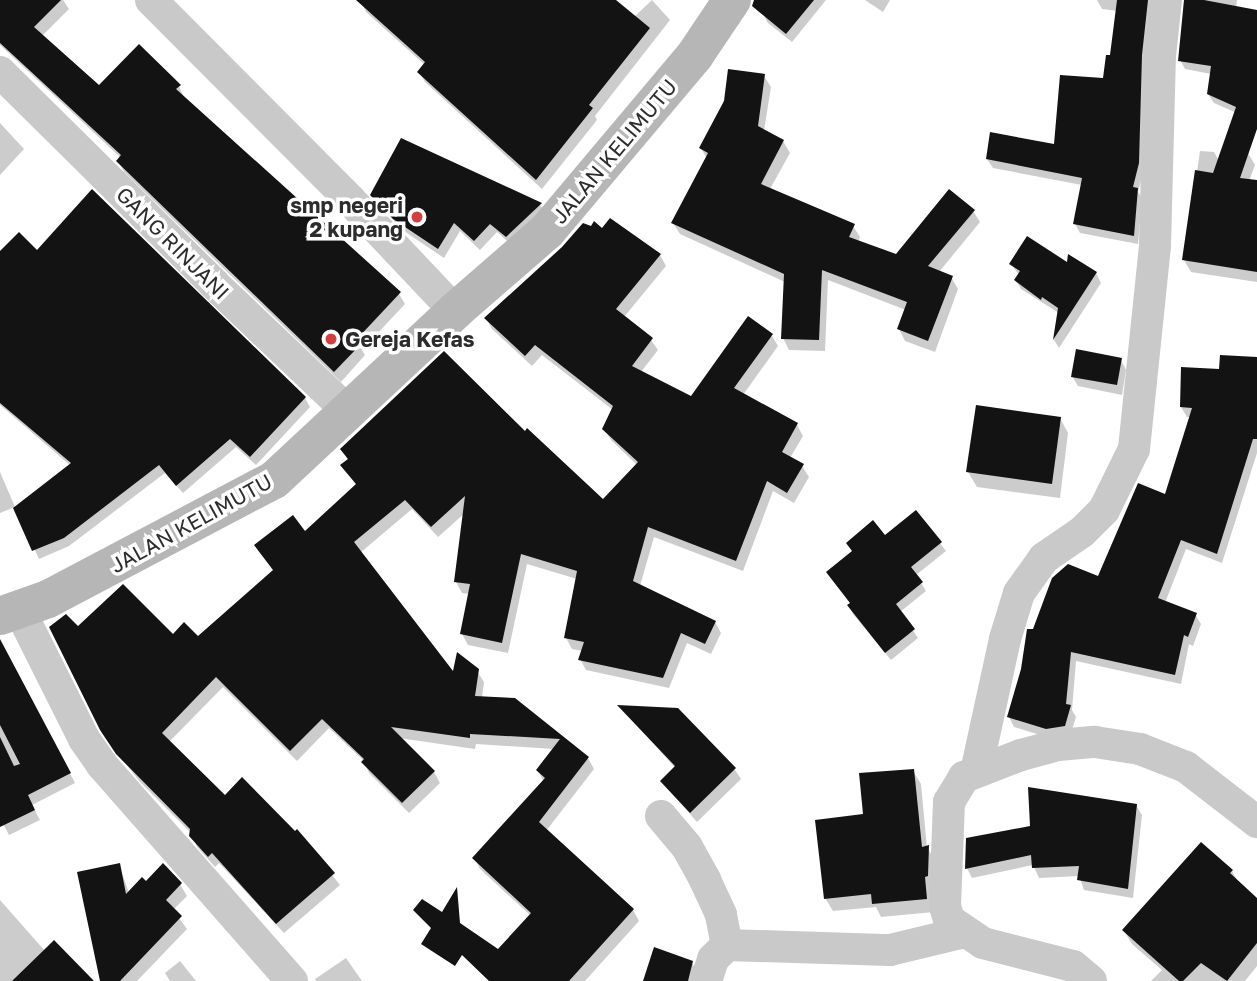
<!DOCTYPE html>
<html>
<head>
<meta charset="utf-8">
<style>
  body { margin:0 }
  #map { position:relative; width:1257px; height:981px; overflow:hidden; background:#fff; font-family:"Golos Text",sans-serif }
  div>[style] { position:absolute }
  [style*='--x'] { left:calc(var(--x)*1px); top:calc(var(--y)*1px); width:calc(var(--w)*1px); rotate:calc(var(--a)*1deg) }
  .shadow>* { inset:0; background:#0003 }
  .building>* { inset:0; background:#131313 }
  .street>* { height:32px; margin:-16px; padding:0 16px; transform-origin:16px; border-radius:16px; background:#c9c9c9 }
  .secondary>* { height:38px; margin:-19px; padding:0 19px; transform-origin:19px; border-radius:19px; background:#b6b6b6 }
  .dots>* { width:19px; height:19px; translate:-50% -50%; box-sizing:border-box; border:4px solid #fff; border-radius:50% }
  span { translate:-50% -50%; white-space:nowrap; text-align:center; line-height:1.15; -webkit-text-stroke:7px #fff; paint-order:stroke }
  .street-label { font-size:21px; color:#2c2c2c }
  .poi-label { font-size:21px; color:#2c2c2c; font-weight:700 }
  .right { translate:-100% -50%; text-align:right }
  .left { translate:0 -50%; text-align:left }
</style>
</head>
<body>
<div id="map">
  <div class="shadow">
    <i style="clip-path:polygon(0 0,63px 0,69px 9px,42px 36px,99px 88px,179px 86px,184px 98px,399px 294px,405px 304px,362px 350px,365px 355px,341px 382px,124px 172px,118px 161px,121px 158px,0 45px)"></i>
    <i style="clip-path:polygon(361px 0,613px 0,634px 17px,652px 0,670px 20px,595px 116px,597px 120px,542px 189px,425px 82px,419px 72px,425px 65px,366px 12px)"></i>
    <i style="clip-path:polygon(775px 0,826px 0,792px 42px,768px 23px,763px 14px)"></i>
    <i style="clip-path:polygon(865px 0,890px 0,883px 12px)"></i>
    <i style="clip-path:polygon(1097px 0,1155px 0,1143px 173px,1138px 192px,1142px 198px,1138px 244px,1080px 233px,1075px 224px,1082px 185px,993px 168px,987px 159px,1056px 146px,1105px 80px,1112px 57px,1118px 11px,1102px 9px)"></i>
    <i style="clip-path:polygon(1184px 0,1237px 0,1236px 8px,1257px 12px,1255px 121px,1214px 103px,1208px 94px,1211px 74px,1185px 69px,1180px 60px)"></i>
    <i style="clip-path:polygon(764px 76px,771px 87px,764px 131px,783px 141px,790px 153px,770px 189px,853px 226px,860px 237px,858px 242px,897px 256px,973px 211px,980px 222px,939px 272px,951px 277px,958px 289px,935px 352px,905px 341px,899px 329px,906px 310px,828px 280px,825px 351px,789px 350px,783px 338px,785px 282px,680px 234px,673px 223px,707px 159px,701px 148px)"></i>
    <i style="clip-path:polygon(0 123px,24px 149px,0 175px)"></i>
    <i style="clip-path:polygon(402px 140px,540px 205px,546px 214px,513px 246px,497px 232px,480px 250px,460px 231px,444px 258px,401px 229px,372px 195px)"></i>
    <i style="clip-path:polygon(1200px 151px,1214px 152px,1219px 161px,1248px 153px,1255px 165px,1249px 181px,1257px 182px,1257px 282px,1191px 272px,1184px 260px)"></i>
    <i style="clip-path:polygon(602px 230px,660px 255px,666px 266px,624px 317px,651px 340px,658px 350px,641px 372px,691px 398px,772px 336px,778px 346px,743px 395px,797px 425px,803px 436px,790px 458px,802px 466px,809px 477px,794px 503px,773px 491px,743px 571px,654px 537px,640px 586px,715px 622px,721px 633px,711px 654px,687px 643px,669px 688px,586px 670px,580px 659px,583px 651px,572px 649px,566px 638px,577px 579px,527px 564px,508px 653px,468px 645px,462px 634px,470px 594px,462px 593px,456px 582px,465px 513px,438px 537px,412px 509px,360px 553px,454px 675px,477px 671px,484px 682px,482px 698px,515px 700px,588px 758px,594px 769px,546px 831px,633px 910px,639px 921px,585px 981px,499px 981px,531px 916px,480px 869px,474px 858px,544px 782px,538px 771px,554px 749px,476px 744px,475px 749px,399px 738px,434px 772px,440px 783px,409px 813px,369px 773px,364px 761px,329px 728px,297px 761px,223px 687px,169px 742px,225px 797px,295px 833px,297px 831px,340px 885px,284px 933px,219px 863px,215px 867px,197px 847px,191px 833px,140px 782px,108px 741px,78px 629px,198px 638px,274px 572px,304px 534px,357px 486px,342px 465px,348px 460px,342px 449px,526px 433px,603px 502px,637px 465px,611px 440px,604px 429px,613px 410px,542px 355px,532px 366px,492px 329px,486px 318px)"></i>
    <i style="clip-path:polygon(0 253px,37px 253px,305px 398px,310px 407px,256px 465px,236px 447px,183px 493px,165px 473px,69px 546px,39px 559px,15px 508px,71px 466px,0 405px)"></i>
    <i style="clip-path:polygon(1011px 264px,1068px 265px,1096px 273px,1101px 283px,1059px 348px,1054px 340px,1059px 313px,1021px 289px,1016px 280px,1019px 275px)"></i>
    <i style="clip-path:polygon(1257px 358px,1257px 453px,1222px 563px,1186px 549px,1165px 603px,1195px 614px,1201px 624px,1193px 646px,1189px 644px,1181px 684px,1076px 661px,1072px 710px,1076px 717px,1070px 736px,1053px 739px,1014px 727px,1009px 717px,1034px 631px,1099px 578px,1166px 496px,1191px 417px,1187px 417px,1181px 407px,1221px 370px)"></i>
    <i style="clip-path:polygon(1121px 360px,1126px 370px,1122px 395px,1078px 386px,1072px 376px)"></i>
    <i style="clip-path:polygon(1060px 418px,1068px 433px,1060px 498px,977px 487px,968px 472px)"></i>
    <i style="clip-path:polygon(0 472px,15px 507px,0 513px)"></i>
    <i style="clip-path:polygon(916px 512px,946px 551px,916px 575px,926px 591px,900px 612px,918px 638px,891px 660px,853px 614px,849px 606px,851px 604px,828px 572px,885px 537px)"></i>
    <i style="clip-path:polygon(0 664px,15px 670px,75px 783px,32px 805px,40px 820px,9px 835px,0 818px)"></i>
    <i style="clip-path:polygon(620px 706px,677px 710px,735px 770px,741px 779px,697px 822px,662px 782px,676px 769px)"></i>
    <i style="clip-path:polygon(913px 771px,921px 784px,927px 848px,936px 861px,934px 912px,881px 917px,876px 907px,833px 911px,825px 898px,865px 816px)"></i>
    <i style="clip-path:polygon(1136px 805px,1142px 815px,1133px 898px,1084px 890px,1079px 876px,1039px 878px,1033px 865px,972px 878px,967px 868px)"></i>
    <i style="clip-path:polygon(119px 865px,129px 893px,146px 883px,180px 884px,187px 896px,173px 910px,187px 929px,137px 981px,102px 981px)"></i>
    <i style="clip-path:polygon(1232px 871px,1239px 884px,1257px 901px,1257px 966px,1245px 981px,1151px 981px,1162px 970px,1132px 944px,1124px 931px)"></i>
    <i style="clip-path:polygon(0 900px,45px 951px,92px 981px,0 981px)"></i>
    <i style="clip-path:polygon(346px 958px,362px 981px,316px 981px,315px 979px)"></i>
    <i style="clip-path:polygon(180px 961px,196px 981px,170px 981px,165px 973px)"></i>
    <i style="clip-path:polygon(692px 963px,698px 974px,696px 981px,645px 981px)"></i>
  </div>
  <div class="building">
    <i style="clip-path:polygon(0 0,61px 0,34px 27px,99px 85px,139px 44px,181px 85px,176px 89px,401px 292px,356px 340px,361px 344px,334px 372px,116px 161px,121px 155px,0 43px)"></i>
    <i style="clip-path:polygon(356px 0,616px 0,650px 28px,589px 105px,593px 108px,536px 180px,417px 72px,425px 62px)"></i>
    <i style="clip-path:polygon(754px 0,814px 0,786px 34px,752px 6px)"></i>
    <i style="clip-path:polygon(1117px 0,1148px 0,1142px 55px,1139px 163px,1133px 187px,1138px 188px,1134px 236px,1073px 224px,1082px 178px,986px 159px,990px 132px,1054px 144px,1060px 75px,1103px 78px,1106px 55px,1110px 55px)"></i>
    <i style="clip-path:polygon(1184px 0,1204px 0,1257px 10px,1257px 129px,1240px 178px,1257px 180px,1257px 272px,1182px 260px,1195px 170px,1213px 173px,1236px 107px,1207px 94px,1211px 66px,1178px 61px)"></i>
    <i style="clip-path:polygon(728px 69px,765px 74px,758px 126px,784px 140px,761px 184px,855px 224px,849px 237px,896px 254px,949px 189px,975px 210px,928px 266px,953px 276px,928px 341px,897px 329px,907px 302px,822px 270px,819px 340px,781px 339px,784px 274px,671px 223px,708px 153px,699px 148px,724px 101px)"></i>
    <i style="clip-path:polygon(401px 138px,542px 203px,506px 237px,490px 224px,474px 241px,454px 223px,438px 249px,393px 219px,370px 195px)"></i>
    <i style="clip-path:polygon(92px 189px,306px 397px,250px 457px,230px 439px,176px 486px,159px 465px,64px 538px,32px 551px,13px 508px,71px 463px,0 403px,0 251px,19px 232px,37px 250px)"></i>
    <i style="clip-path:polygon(610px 218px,661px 254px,616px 309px,653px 338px,632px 366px,691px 396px,748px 316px,773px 334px,734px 388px,798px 423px,782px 452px,804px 464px,787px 493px,767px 481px,736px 561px,648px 527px,633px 581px,716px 621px,705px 644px,681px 633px,663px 678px,578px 660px,584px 642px,564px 638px,577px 571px,521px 554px,502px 643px,460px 634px,470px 584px,454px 582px,465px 496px,431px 527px,405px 500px,354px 542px,453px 671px,457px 652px,479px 669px,475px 696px,515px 698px,589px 757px,539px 822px,634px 909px,569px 981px,489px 981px,462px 955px,455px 966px,421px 944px,431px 928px,413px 910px,422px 899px,442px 912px,457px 887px,460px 923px,498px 949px,531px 913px,472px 858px,545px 778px,536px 770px,560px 739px,470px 734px,470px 738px,391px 727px,435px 771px,402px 803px,361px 762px,364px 759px,322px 719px,290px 751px,216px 677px,162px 733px,225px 795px,242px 777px,295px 831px,297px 829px,335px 873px,276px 924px,212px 853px,208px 857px,189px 836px,190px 829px,116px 754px,100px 730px,49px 627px,66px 614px,78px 626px,123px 584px,173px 634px,184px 622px,198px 636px,273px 570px,254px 545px,293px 515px,305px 531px,356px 484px,340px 465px,348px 459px,340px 449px,444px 351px,525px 431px,527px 428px,603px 499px,638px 462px,602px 429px,613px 406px,535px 345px,525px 356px,484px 318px,562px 247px,583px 223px,591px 226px,594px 221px,602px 228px)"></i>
    <i style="clip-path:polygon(1027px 236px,1067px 262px,1068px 254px,1097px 272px,1053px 340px,1058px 308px,1042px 297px,1041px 300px,1014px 280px,1020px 271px,1009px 264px)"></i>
    <i style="clip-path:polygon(1076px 349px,1122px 358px,1117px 385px,1071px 377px)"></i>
    <i style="clip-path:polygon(1220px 355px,1257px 357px,1257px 439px,1253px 439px,1217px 554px,1181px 540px,1158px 598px,1197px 613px,1188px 637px,1184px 635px,1175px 675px,1071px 652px,1066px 704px,1071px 705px,1065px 726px,1046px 729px,1007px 717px,1021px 669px,1027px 629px,1033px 629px,1052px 578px,1068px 564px,1098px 576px,1138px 483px,1165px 494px,1192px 408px,1180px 407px,1181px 367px,1219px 369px)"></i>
    <i style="clip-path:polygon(976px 405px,1061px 417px,1052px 484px,966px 472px)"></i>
    <i style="clip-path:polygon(916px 510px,942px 542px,911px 567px,923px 582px,896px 604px,915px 629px,885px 653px,847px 605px,850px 603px,826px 572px,852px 551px,846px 543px,873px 520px,885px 535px)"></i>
    <i style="clip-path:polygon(0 639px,71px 773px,28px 795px,35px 810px,0 827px,0 737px,14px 766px,20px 764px,0 725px)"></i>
    <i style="clip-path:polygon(617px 705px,678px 708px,736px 768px,690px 813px,660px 781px,675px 766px)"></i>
    <i style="clip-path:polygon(914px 769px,922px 847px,929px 845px,928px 876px,925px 877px,927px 899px,872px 904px,871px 894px,824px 899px,815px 820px,863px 814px,859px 773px)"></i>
    <i style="clip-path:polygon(1028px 787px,1137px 804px,1128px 889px,1077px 880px,1079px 866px,1032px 868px,1031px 855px,965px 869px,966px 838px,1030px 826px)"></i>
    <i style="clip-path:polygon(1201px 842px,1233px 870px,1230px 873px,1257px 898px,1257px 943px,1227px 981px,1201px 963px,1183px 981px,1179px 981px,1122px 930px)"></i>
    <i style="clip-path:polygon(120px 863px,126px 894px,142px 877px,146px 881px,163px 863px,182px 883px,166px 900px,182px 916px,120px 981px,100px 981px,77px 872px)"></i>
    <i style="clip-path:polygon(54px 940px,94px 981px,12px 981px,47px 947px)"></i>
    <i style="clip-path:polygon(654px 947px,693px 961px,688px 981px,643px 981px)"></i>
  </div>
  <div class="street">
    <i style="--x:151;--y:0;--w:282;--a:45.1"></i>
    <i style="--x:350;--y:200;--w:153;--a:46.6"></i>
    <i style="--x:0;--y:72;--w:301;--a:44.7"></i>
    <i style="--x:214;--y:284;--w:186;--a:43.5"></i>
    <i style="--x:19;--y:609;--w:145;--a:63.4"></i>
    <i style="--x:84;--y:739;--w:32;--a:55"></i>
    <i style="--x:102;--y:765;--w:288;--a:48.7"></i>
    <i style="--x:976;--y:772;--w:136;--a:-77.7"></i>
    <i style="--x:1005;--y:639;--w:48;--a:-73.1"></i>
    <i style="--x:1019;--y:593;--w:43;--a:-54.5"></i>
    <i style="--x:1044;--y:558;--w:46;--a:-34.4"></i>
    <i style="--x:1082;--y:532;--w:31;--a:-45"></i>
    <i style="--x:1104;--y:510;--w:68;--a:-63.8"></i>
    <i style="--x:1134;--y:449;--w:205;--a:-84.1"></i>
    <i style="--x:1155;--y:245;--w:189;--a:-88.5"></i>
    <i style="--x:1160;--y:56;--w:56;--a:-83.9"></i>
    <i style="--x:661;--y:816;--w:40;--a:50"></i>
    <i style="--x:687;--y:847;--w:38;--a:61"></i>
    <i style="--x:705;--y:880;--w:38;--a:65"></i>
    <i style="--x:721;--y:915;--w:31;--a:79"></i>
    <i style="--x:706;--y:981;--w:23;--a:-72"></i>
    <i style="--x:713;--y:959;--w:20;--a:-45"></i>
    <i style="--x:727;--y:945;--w:163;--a:1.8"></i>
    <i style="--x:890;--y:950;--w:77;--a:-13.5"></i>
    <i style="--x:1091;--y:981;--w:23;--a:-140"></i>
    <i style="--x:1073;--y:966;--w:93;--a:-165.7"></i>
    <i style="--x:983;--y:943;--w:41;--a:-145.9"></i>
    <i style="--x:949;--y:920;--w:15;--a:-106"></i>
    <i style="--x:945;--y:906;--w:104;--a:-87.8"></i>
    <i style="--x:949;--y:802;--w:29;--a:-59"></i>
    <i style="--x:964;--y:777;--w:61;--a:-21.1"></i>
    <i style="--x:1021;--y:755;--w:38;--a:-15"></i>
    <i style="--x:1058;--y:745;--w:37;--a:-5"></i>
    <i style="--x:1095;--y:742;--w:46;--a:8.8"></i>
    <i style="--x:1140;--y:749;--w:49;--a:21.4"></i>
    <i style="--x:1186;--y:767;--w:90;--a:37.8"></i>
  </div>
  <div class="secondary">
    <i style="--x:0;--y:616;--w:51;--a:-19.5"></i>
    <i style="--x:48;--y:599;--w:255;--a:-27.8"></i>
    <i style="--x:274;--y:480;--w:248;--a:-43"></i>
    <i style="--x:455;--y:311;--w:122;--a:-41"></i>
    <i style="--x:547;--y:231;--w:230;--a:-49.9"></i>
    <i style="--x:695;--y:55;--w:66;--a:-56.1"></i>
  </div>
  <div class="dots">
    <i style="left:417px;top:217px;background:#d23f41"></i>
    <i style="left:331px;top:339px;background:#d23f41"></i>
  </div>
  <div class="street-label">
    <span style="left:614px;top:151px;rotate:-50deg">JALAN KELIMUTU</span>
    <span style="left:173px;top:243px;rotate:45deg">GANG RINJANI</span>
    <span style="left:191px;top:523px;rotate:-29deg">JALAN KELIMUTU</span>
  </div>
  <div class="poi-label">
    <span class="right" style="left:403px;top:217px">smp negeri<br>2 kupang</span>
    <span class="left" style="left:345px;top:339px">Gereja Kefas</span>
  </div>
</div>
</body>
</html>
